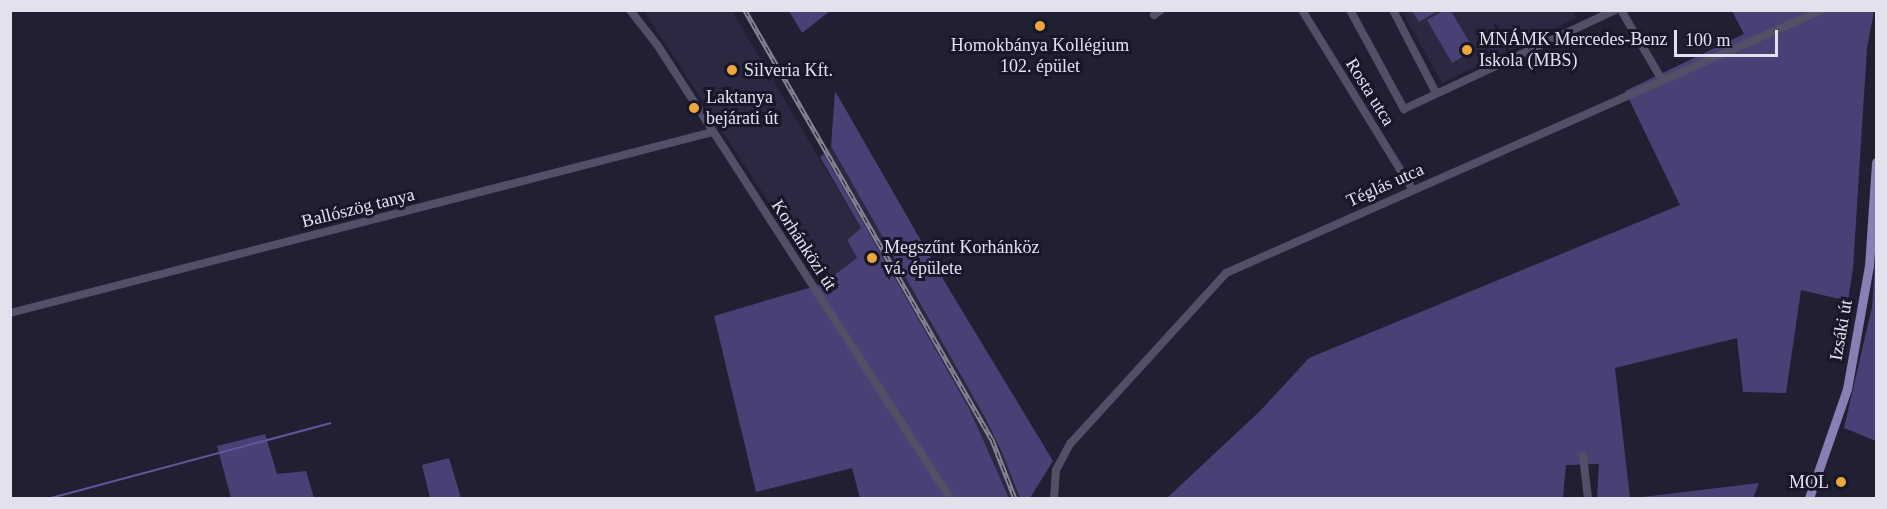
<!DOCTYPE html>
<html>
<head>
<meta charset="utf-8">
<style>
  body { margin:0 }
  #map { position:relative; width:1887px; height:509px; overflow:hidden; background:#211f32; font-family:"Times New Roman",serif }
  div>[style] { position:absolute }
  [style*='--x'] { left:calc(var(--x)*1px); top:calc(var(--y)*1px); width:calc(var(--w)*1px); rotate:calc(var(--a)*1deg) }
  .built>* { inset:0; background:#2b2841 }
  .green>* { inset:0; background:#484175 }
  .stream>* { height:2px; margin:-1px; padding:0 1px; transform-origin:1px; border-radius:1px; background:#61579d }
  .minor>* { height:8px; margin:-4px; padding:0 4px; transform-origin:4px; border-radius:4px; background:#525066 }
  .major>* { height:9px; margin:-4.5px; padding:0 4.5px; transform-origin:4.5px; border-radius:4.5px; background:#8680b5 }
  .rail>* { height:4.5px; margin-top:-2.25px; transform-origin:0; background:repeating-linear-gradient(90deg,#181628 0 7px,#858494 0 14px); box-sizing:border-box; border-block:2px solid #858494 }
  .dots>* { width:16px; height:16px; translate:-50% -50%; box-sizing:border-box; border:3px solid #181628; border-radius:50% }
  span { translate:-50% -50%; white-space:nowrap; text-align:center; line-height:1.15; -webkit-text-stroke:6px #181628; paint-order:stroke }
  .poi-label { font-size:18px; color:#e2e2ef }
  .left { translate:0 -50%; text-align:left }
  .right { translate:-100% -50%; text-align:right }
  .street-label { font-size:18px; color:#e2e2ef }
  .frame { position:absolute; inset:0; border:12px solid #e2e2ef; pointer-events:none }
  .scale { position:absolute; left:1674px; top:30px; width:104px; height:27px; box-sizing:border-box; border:3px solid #e2e2ef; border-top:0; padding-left:8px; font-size:18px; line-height:21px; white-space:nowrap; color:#e2e2ef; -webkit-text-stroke:4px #181628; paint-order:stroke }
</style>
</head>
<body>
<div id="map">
  <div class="built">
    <i style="clip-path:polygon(1572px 10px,1576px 18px,1442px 83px,1402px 11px)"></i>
    <i style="clip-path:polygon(644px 11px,732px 11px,861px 229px,847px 240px,857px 258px,822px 284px)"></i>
    <i style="clip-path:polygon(831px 146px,983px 414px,1000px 448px,1020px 498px,1009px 498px,969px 408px,824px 154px)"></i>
  </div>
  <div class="green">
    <i style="clip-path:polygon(789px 11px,830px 11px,802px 33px)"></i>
    <i style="clip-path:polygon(1412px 11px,1438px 11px,1419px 22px)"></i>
    <i style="clip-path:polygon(1443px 11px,1451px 11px,1474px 50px,1452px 63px,1427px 20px)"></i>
    <i style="clip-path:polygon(1732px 11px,1874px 11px,1867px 48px,1853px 269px,1848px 301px,1801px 290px,1786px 393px,1743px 392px,1737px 338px,1615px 368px,1630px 498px,1597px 498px,1599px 464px,1566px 465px,1563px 498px,1167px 498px,1260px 411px,1309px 358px,1680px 205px,1625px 91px,1744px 34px)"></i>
    <i style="clip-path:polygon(835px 91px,946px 284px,1053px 461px,1030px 498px,1020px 498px,1000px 448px,983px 414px,831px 146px)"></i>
    <i style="clip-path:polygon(824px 154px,969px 408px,1009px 498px,860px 498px,852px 468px,756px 492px,714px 316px,822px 284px,857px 258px,847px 240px,861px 228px,820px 157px)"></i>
    <i style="clip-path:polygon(1876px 249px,1876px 441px,1844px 428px,1872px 307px)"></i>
    <i style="clip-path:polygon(265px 434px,277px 474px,306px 471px,314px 498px,231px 498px,217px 446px)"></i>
    <i style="clip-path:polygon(449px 458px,461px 498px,430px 498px,422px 465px)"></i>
    <i style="clip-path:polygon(1759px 483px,1753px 498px,1634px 498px)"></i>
  </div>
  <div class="stream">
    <i style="--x:51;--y:498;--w:289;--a:-15"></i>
  </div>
  <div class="minor">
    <i style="--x:630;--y:10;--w:46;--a:52.1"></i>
    <i style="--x:658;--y:46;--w:538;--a:57.14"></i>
    <i style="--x:1302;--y:10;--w:210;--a:58.4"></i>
    <i style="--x:1350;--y:10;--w:113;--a:61.4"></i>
    <i style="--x:1404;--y:109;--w:233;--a:-25.1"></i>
    <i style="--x:1393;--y:10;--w:93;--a:62.6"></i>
    <i style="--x:1621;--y:10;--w:81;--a:59.6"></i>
    <i style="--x:1154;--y:15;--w:9;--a:-36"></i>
    <i style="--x:10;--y:313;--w:726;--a:-14.44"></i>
    <i style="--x:1583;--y:456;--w:42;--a:83.2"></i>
    <i style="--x:1054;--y:498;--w:28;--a:-86"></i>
    <i style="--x:1056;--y:470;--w:30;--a:-62"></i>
    <i style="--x:1070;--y:444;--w:231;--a:-47.6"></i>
    <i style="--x:1226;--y:273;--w:651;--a:-23.81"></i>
  </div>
  <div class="major">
    <i style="--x:1809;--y:498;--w:115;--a:-70.8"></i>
    <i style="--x:1847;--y:389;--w:125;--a:-79.9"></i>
    <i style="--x:1869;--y:266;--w:104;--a:-86.1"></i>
  </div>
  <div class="rail">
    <i style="--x:745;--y:10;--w:495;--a:60.1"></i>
    <i style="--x:992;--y:439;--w:63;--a:68.7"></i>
  </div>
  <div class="dots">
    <i style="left:1040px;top:26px;background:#eea73d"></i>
    <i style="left:1467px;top:50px;background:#eea73d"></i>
    <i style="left:732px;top:70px;background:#eea73d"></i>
    <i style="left:694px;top:108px;background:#eea73d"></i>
    <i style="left:872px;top:258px;background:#eea73d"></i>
    <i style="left:1841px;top:482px;background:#eea73d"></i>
  </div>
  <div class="poi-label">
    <span class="left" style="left:1479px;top:50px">MNÁMK Mercedes-Benz<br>Iskola (MBS)</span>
    <span style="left:1040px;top:56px">Homokbánya Kollégium<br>102. épület</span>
    <span class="left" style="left:744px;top:70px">Silveria Kft.</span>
    <span class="left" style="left:706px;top:108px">Laktanya<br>bejárati út</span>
    <span class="left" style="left:884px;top:258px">Megszűnt Korhánköz<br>vá. épülete</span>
    <span class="right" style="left:1829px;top:482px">MOL</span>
  </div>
  <div class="street-label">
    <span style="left:1370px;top:92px;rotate:58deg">Rosta utca</span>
    <span style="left:1385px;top:185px;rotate:-24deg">Téglás utca</span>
    <span style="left:358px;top:208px;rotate:-14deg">Ballószög tanya</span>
    <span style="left:804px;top:245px;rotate:57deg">Korhánközi út</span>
    <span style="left:1841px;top:330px;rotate:-80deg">Izsáki út</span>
  </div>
  <div class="frame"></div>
  <div class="scale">100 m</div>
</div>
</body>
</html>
